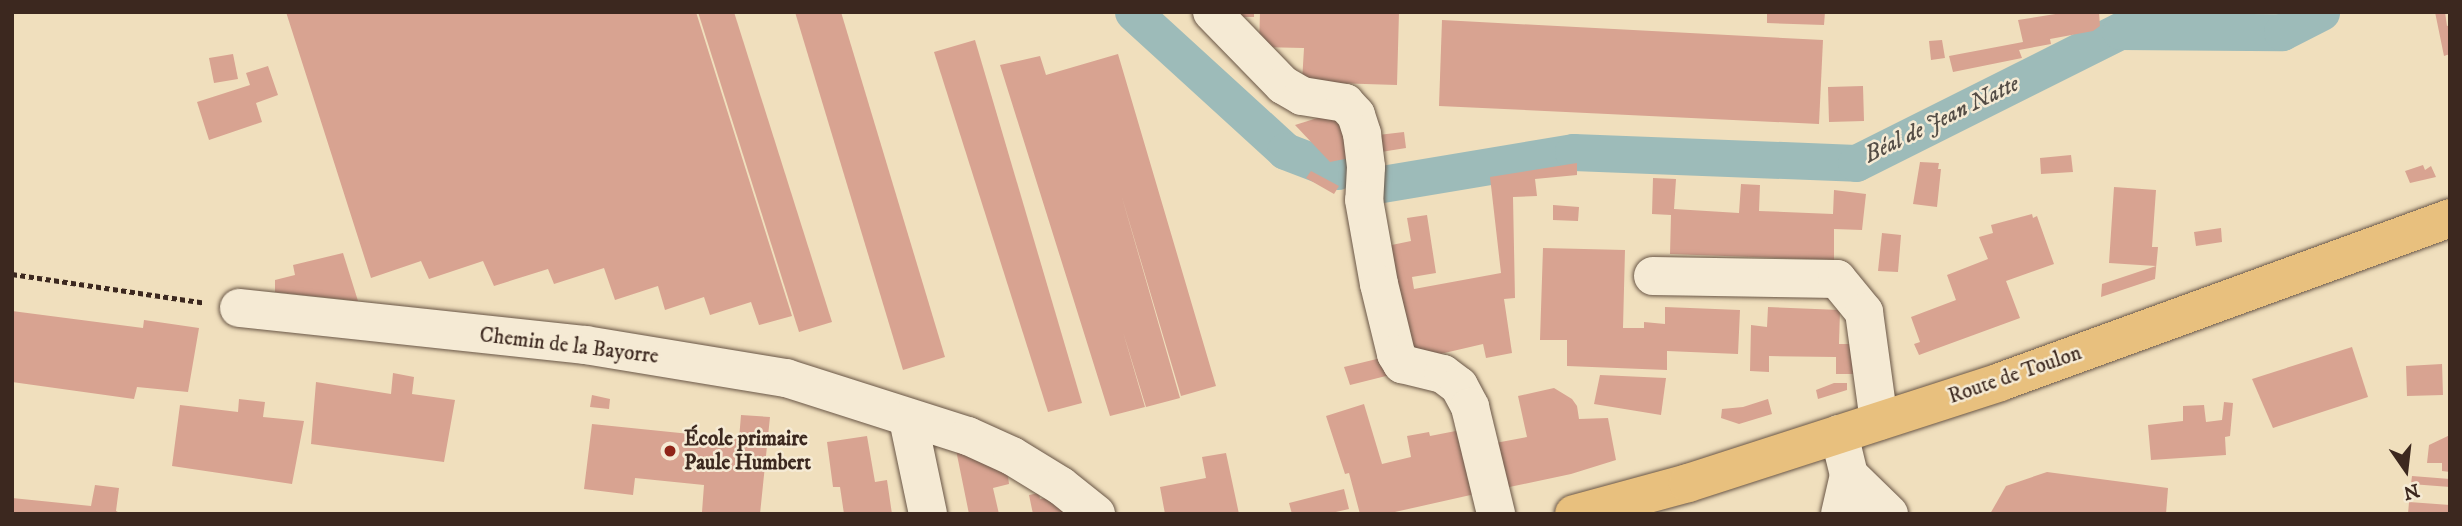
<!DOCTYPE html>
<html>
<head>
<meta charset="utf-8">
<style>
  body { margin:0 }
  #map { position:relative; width:2462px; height:526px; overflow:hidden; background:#f0dfbd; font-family:"IM FELL DW Pica",serif }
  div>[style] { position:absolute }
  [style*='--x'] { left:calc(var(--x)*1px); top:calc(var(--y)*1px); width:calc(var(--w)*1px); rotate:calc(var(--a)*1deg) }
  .canal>* { height:37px; margin:-18.5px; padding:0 18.5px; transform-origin:18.5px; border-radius:18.5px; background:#9dbbb9 }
  .building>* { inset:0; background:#d8a391 }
  .path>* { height:4.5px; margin-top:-2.25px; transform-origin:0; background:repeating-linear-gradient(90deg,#3c281f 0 5px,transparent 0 8.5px) }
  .roads { filter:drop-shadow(0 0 2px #695646) drop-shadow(0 0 2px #695646) }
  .minor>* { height:38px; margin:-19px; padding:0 19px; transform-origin:19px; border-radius:19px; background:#f5ead4 }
  .major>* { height:38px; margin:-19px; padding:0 19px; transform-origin:19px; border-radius:19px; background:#e8c07e }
  .dots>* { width:19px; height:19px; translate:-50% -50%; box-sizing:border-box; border:4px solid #f5ead4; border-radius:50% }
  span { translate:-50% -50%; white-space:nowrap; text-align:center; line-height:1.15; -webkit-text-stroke:5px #f5ead4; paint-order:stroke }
  .street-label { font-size:21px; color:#3c281f }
  .poi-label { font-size:21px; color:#3c281f; font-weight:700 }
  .left { translate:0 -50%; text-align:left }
  .water-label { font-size:23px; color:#544d46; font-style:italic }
  .frame { position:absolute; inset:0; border:14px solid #3c281f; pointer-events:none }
  .north { position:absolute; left:2371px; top:435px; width:70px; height:70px; -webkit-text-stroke:5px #f5ead4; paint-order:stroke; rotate:166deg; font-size:19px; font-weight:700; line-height:28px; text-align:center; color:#3c281f }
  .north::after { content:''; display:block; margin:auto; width:24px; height:32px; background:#3c281f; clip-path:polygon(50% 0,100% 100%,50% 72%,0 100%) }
</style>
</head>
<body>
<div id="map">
  <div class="canal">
    <i style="--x:1133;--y:12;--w:206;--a:42.4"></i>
    <i style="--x:1285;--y:151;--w:56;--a:21"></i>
    <i style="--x:1382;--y:184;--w:194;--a:-9.5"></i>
    <i style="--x:1573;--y:152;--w:283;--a:2.2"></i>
    <i style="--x:1856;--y:163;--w:295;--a:-26.6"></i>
    <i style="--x:2120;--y:31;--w:162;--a:0.4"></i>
    <i style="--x:2282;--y:32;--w:44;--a:-27.1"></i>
  </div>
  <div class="building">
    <i style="clip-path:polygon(286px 12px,696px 12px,792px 316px,759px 325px,751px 302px,710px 315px,704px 297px,665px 310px,658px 286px,615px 300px,604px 268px,554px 284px,548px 269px,494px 286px,483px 261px,429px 279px,421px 261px,371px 278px)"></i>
    <i style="clip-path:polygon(698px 12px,734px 12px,832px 322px,799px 332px)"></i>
    <i style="clip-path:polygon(795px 12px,841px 12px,945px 357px,903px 370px)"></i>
    <i style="clip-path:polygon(1231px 12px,1254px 12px,1254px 17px,1231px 17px)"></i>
    <i style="clip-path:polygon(1260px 12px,1399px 12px,1397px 85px,1302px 82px,1304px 48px,1259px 47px)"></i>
    <i style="clip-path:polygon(1767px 12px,1825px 12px,1824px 25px,1767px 23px)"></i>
    <i style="clip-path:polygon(2068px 12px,2099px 12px,2100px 26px,2093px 31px,2050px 39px,2051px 44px,2019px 50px,2022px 58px,1953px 72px,1949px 56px,2023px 42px,2018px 20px)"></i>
    <i style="clip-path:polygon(2435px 12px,2445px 12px,2447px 26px,2450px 25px,2450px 54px,2444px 56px)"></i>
    <i style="clip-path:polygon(1442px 20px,1823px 40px,1819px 124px,1439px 106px)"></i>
    <i style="clip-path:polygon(975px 40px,1082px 403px,1048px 412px,934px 52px)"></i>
    <i style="clip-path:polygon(1942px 40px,1945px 58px,1931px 60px,1929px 41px)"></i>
    <i style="clip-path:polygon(233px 54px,238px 79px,214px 83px,209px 58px)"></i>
    <i style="clip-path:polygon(1118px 54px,1216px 386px,1181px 396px,1121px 194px,1180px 398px,1146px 407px,1123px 332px,1145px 407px,1110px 416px,1000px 65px,1040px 56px,1046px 75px)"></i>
    <i style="clip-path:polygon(268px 66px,278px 95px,256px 103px,262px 122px,209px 140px,197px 102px,250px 85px,246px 73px)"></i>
    <i style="clip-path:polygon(1863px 86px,1864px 121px,1829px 122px,1828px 87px)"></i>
    <i style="clip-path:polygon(1343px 110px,1354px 157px,1330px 162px,1295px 125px)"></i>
    <i style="clip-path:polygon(1404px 132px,1406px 148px,1381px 152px,1378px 135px)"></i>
    <i style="clip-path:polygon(2071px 155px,2073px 172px,2041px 174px,2040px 158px)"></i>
    <i style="clip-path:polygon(1920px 162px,1939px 163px,1938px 169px,1941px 169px,1937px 207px,1913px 204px)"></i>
    <i style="clip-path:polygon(1577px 163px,1577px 175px,1535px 179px,1537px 196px,1513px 197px,1515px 298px,1504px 299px,1512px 353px,1486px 358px,1483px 344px,1410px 361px,1382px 247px,1411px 241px,1407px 218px,1427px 215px,1436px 273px,1412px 277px,1414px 289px,1501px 273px,1490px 177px)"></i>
    <i style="clip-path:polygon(2423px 165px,2425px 170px,2431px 166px,2436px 177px,2410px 183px,2405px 171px)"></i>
    <i style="clip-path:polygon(1311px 171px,1339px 186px,1334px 194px,1306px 178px)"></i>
    <i style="clip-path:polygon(1653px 178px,1676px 179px,1674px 209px,1739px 213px,1741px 184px,1760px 185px,1759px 211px,1833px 214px,1834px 190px,1866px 194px,1862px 230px,1834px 229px,1834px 260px,1670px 254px,1671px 215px,1652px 214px)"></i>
    <i style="clip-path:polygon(2114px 187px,2156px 190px,2152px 247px,2158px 247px,2155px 279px,2101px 297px,2102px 284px,2156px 266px,2109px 263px)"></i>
    <i style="clip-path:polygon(1553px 205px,1579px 207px,1578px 221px,1553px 220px)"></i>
    <i style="clip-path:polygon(2032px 214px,2033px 218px,2037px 216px,2054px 264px,2006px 281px,2020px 318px,1919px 355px,1914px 344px,1920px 342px,1911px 317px,1956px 300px,1947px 275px,1988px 259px,1979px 237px,1993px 233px,1991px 225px)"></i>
    <i style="clip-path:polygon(2221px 228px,2222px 242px,2196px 246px,2194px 232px)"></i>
    <i style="clip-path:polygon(1882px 233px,1901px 235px,1898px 272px,1878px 271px)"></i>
    <i style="clip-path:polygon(1543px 248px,1625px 250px,1623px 328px,1644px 328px,1644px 322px,1665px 324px,1665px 307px,1740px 310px,1738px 354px,1667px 351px,1667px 370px,1567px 366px,1567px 340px,1540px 340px)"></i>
    <i style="clip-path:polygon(343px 253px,358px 301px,275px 292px,275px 280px,295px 275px,293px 265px)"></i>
    <i style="clip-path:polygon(1768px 307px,1840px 310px,1839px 344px,1852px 344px,1856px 374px,1836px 374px,1836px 357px,1769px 356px,1769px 372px,1750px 371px,1751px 325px,1767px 327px)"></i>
    <i style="clip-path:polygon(12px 311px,143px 328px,144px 320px,199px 328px,188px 392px,137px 387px,134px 399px,12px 382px)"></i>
    <i style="clip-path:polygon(2352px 347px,2368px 397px,2273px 428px,2252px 379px)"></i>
    <i style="clip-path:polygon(1385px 357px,1390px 375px,1350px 385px,1344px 367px)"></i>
    <i style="clip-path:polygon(2442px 364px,2443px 395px,2407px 396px,2406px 366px)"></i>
    <i style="clip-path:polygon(393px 373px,414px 377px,412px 394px,455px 400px,444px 462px,311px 444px,316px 382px,391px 394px)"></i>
    <i style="clip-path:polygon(1600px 375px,1666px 378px,1661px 415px,1594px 404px)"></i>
    <i style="clip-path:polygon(1834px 383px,1847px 383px,1847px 390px,1818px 399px,1816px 390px)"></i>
    <i style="clip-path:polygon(1554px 388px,1572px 399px,1577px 406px,1579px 419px,1608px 418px,1616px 460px,1571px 474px,1500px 489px,1490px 444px,1527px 437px,1518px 396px)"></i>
    <i style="clip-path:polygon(592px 395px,610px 399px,609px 409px,590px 407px)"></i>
    <i style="clip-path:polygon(239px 399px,265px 402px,263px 417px,304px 421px,292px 484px,172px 466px,180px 405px,238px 412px)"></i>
    <i style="clip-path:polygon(1768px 399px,1772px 414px,1739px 424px,1721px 418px,1722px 409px,1743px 407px)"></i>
    <i style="clip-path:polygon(2224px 402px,2233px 403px,2230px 436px,2225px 437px,2226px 455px,2151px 460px,2148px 425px,2183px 421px,2183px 406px,2204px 405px,2206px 422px,2222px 420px)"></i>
    <i style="clip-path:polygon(1364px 404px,1382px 464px,1411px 457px,1407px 436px,1429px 432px,1430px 436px,1466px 429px,1484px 492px,1386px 514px,1360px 514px,1349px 473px,1345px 474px,1326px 416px)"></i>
    <i style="clip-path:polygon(741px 415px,770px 417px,760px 514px,702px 512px,704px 485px,635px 478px,633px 495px,584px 489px,592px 424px,739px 439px)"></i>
    <i style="clip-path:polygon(2450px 435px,2450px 472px,2442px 471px,2442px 463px,2427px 463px,2429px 445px)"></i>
    <i style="clip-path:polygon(867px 436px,875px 482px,887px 480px,892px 514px,844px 514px,840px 487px,833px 487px,827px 442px)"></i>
    <i style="clip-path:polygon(955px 445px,1007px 469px,1009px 484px,993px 488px,999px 514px,969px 514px)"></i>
    <i style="clip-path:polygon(1226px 453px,1239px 514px,1165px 514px,1160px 487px,1206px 478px,1202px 457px)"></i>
    <i style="clip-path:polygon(2047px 472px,2168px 488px,2166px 514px,1990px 514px,2006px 486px)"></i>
    <i style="clip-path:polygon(2412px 476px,2450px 479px,2450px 487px,2411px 484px)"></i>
    <i style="clip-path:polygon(95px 485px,119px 488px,116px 511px,122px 514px,12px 514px,12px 498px,91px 506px)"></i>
    <i style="clip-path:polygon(1344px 489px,1349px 509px,1327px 514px,1292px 514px,1289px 503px)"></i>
    <i style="clip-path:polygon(1039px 493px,1040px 499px,1051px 497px,1072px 514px,1033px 514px,1029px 495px)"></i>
    <i style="clip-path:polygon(2409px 502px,2450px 505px,2450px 514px,2408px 514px)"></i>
  </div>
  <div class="path">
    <i style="--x:12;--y:274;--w:195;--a:8.5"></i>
  </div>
  <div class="roads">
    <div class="minor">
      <i style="--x:1212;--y:12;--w:102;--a:45.8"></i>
      <i style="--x:1283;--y:85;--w:22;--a:30"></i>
      <i style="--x:1302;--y:96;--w:44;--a:9.2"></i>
      <i style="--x:1345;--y:103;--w:16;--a:47"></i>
      <i style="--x:1356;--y:115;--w:20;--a:72"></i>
      <i style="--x:1362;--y:134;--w:33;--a:83"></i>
      <i style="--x:1366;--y:167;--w:33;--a:93"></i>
      <i style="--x:1364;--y:200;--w:85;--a:79.9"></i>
      <i style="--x:1379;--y:284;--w:72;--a:76.3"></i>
      <i style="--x:1396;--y:354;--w:12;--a:59"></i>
      <i style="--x:1402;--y:364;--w:42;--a:13.7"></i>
      <i style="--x:1443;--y:374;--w:20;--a:37"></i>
      <i style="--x:1459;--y:386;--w:24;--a:62"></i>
      <i style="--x:1470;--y:407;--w:110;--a:76.3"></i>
      <i style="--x:1653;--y:276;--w:184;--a:0.9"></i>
      <i style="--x:1837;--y:279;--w:43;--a:50.7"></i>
      <i style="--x:1864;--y:312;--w:110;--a:82.2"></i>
      <i style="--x:239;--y:308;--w:349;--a:6.1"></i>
      <i style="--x:586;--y:345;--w:203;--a:9.4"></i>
      <i style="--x:786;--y:378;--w:191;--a:17.7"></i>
      <i style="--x:968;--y:436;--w:48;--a:24.4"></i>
      <i style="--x:1012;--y:456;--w:57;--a:31.5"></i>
      <i style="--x:1061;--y:486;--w:45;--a:38.7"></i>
      <i style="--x:908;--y:419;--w:97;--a:78.1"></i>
      <i style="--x:1839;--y:434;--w:42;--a:76.3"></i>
      <i style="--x:1849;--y:475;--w:40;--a:103"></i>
      <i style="--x:1849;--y:475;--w:56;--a:44.3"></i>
    </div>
    <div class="major">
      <i style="--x:1574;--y:514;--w:118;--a:-15.2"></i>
      <i style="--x:1688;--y:483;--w:328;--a:-17.9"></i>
      <i style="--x:2000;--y:382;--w:479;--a:-20"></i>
    </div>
  </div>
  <div class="dots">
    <i style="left:670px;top:451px;background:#8f2418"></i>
  </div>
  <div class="street-label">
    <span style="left:569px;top:346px;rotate:7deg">Chemin de la Bayorre</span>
    <span style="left:2015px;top:375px;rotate:-19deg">Route de Toulon</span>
  </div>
  <div class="poi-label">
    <span class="left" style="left:684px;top:451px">École primaire<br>Paule Humbert</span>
  </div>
  <div class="water-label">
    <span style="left:1942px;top:120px;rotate:-26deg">Béal de Jean Natte</span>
  </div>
  <div class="frame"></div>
  <div class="north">N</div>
</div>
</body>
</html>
